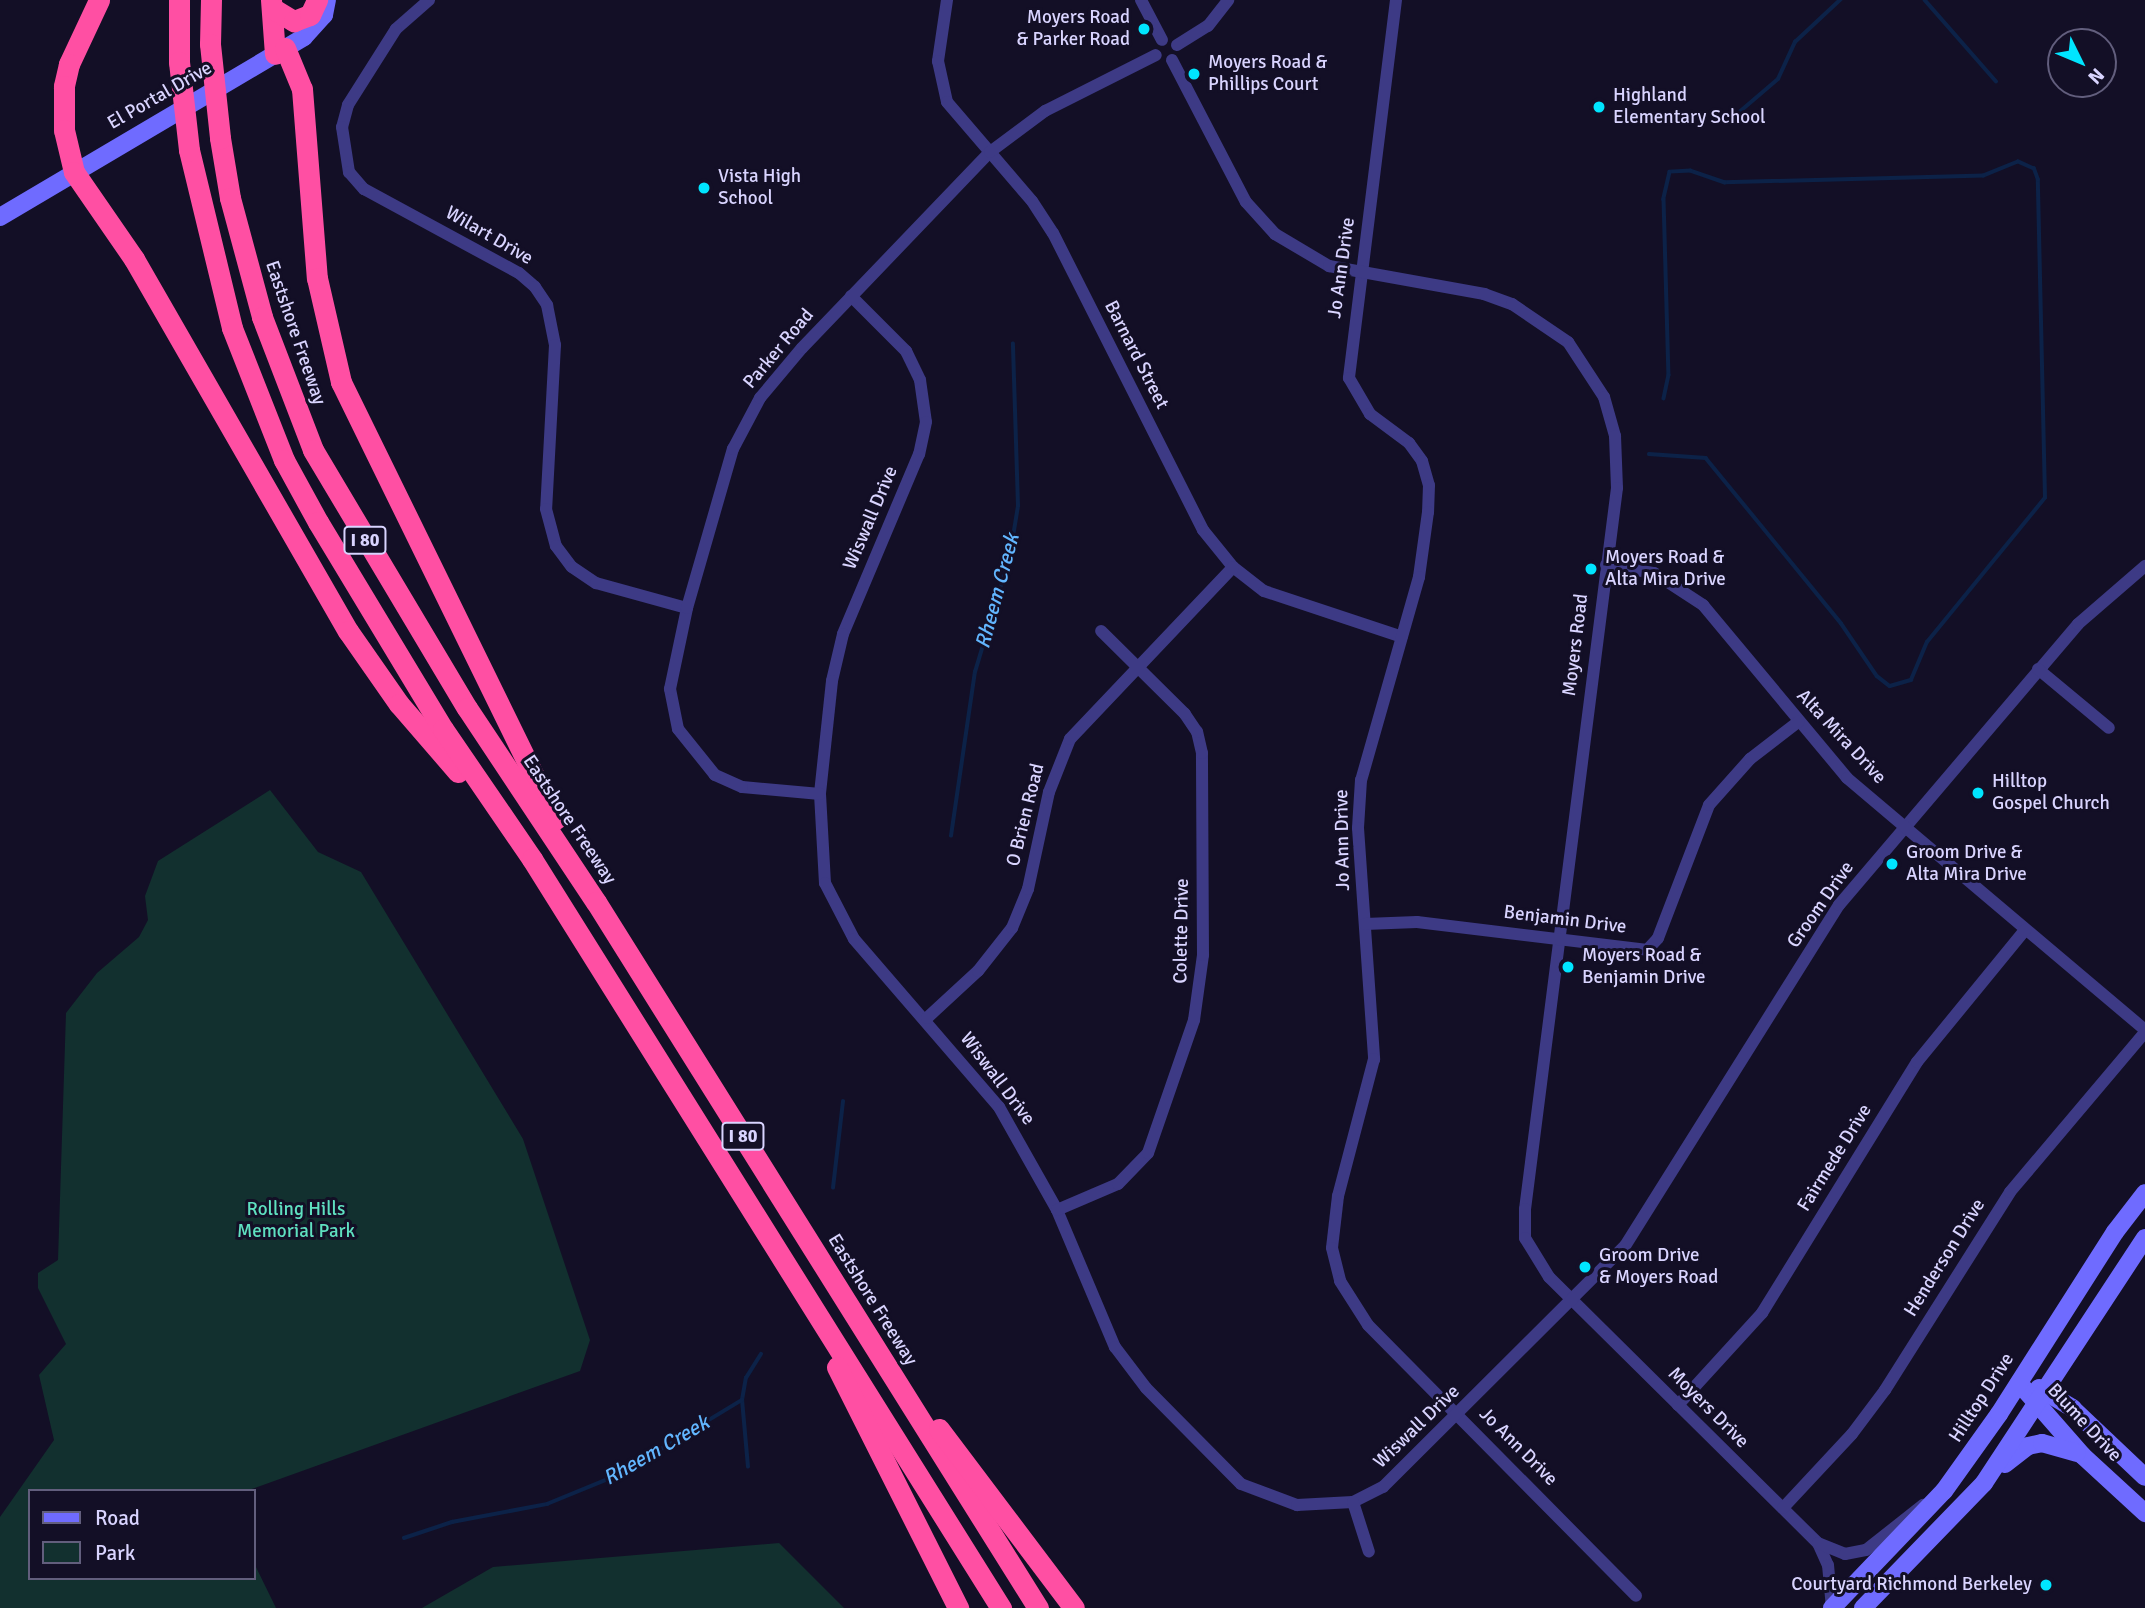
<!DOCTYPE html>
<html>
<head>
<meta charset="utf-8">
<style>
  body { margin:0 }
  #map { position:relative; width:2145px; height:1608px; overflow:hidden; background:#130f26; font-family:Signika,sans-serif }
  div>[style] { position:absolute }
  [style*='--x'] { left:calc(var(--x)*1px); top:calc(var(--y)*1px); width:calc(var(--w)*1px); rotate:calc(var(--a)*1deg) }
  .green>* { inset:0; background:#12302f }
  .stream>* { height:3.5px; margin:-1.75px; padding:0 1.75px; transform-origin:1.75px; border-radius:1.75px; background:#0c2248 }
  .street>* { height:12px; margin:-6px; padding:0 6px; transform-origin:6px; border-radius:6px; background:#3d3a85 }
  .secondary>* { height:18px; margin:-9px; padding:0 9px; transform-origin:9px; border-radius:9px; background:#6f6bff }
  .highway>* { height:21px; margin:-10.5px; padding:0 10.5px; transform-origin:10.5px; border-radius:10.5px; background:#ff4fa3 }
  .highway-bridge>* { height:21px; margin:-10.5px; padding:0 10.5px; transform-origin:10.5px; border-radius:10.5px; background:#ff4fa3 }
  .dots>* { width:19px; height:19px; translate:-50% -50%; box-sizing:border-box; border:4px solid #130f26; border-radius:50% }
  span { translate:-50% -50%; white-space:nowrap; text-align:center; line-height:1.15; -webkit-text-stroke:6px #130f26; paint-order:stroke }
  .shield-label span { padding:2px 5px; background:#130f26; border:2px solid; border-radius:5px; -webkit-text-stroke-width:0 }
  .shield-label { font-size:18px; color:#d9d4ff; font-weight:700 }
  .poi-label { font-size:19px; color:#d9d4ff }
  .right { translate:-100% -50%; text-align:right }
  .left { translate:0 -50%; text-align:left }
  .street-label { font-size:19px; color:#d9d4ff }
  .park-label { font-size:19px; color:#5fe0c0 }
  .water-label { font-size:21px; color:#62b6ff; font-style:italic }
  .legend { position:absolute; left:28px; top:1489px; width:228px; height:91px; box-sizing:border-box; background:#130f26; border:2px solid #625e7d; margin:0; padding:9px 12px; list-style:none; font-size:21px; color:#d9d4ff }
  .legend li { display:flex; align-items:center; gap:14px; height:35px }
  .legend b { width:35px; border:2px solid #625e7d }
  .north { position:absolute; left:2047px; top:28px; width:70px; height:70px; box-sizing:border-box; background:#130f26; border:2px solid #625e7d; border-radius:50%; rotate:133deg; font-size:19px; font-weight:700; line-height:28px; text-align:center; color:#d9d4ff }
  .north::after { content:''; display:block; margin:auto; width:24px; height:32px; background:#00e5ff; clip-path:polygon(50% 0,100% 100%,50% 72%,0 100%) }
</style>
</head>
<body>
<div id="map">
  <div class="green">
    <i style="clip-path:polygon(270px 790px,318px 852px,361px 872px,523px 1139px,590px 1340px,580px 1371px,246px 1491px,30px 1491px,30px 1578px,254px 1578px,254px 1563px,276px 1608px,0 1608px,0 1517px,54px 1440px,39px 1375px,66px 1344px,38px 1288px,38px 1273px,58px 1260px,66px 1013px,97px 973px,139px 937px,148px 920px,145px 896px,158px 861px)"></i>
    <i style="clip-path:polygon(779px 1543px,844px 1608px,422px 1608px,493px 1567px)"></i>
  </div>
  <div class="stream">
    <i style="--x:1925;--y:0;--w:108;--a:48.8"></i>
    <i style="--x:1730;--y:120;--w:63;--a:-40.5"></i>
    <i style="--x:1778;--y:79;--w:41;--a:-65.3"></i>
    <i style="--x:1795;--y:42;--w:62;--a:-43"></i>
    <i style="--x:1649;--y:454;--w:57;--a:4"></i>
    <i style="--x:1706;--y:458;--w:213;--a:50.7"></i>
    <i style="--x:1841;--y:623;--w:64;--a:55.8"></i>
    <i style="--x:1877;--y:676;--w:16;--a:38"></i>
    <i style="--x:1890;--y:686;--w:22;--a:-16"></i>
    <i style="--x:1911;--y:680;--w:41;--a:-67.2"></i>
    <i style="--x:1927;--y:642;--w:186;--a:-50.7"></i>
    <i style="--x:2045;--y:498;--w:318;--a:-91.3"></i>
    <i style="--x:2038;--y:180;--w:12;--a:-110"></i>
    <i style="--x:2034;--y:169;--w:17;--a:-156"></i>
    <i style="--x:2018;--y:162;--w:37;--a:158"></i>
    <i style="--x:1984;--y:176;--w:259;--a:178.5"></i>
    <i style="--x:1725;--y:183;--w:36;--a:-161"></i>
    <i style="--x:1691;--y:171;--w:21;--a:177"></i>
    <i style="--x:1670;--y:172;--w:28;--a:103"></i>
    <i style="--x:1664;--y:199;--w:176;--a:88.4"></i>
    <i style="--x:1669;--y:375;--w:24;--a:102"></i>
    <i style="--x:951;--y:836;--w:166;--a:-81.7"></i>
    <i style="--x:975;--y:672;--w:122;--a:-73.3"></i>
    <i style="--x:1010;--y:555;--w:50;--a:-80.7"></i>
    <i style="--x:1018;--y:506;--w:162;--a:-91.8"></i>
    <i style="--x:833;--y:1188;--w:87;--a:-83.4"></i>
    <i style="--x:748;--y:1467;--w:67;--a:-95.1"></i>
    <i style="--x:742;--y:1400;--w:22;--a:-80"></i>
    <i style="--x:746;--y:1378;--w:28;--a:-58"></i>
    <i style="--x:404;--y:1538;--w:51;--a:-18.4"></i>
    <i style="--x:452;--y:1522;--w:97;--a:-10.7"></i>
    <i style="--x:547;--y:1504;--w:77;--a:-22.2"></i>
    <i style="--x:618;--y:1475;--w:145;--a:-31.2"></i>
  </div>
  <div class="street">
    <i style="--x:429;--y:0;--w:44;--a:138.7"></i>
    <i style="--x:396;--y:29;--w:90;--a:122.3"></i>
    <i style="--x:348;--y:105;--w:23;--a:105"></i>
    <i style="--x:342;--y:127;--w:46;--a:81.2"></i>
    <i style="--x:349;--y:172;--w:23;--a:49"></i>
    <i style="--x:364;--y:189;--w:176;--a:28.5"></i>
    <i style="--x:519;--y:273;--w:21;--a:41"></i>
    <i style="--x:535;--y:287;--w:22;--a:56"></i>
    <i style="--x:547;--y:305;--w:41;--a:78.7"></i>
    <i style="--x:555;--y:345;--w:164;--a:93.1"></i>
    <i style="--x:546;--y:509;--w:38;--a:75"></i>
    <i style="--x:556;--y:546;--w:26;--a:53"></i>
    <i style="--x:572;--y:567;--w:29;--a:34"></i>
    <i style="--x:596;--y:583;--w:94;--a:15.4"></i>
    <i style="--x:947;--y:0;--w:62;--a:98.4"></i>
    <i style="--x:938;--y:61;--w:42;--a:77.6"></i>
    <i style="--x:947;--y:102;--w:130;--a:49.4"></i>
    <i style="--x:1032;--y:201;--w:38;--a:57"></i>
    <i style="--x:1053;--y:233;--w:333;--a:63.2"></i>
    <i style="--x:1203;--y:530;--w:48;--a:51"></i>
    <i style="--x:1233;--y:567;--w:39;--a:38"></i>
    <i style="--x:1264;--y:591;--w:145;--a:18.4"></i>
    <i style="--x:1141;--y:0;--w:45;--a:62.3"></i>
    <i style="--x:1396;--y:0;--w:381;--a:97.1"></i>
    <i style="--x:1349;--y:378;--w:42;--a:59.7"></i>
    <i style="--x:1370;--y:414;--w:49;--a:36.6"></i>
    <i style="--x:1409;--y:443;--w:22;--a:54"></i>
    <i style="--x:1422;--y:461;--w:25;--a:74"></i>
    <i style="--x:1429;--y:485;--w:27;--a:92"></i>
    <i style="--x:1428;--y:512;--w:66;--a:97.9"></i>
    <i style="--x:1419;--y:577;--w:211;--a:105.9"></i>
    <i style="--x:1361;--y:780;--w:48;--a:93.6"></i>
    <i style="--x:1358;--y:828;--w:232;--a:86"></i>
    <i style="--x:1374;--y:1059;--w:142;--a:104.7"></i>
    <i style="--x:1338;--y:1196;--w:52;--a:96.6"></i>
    <i style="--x:1332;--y:1248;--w:34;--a:76"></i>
    <i style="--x:1340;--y:1281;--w:52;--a:57.5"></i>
    <i style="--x:1368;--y:1325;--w:381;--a:45.3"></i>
    <i style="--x:1177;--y:45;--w:36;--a:-32"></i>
    <i style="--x:1208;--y:26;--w:33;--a:-52"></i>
    <i style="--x:1172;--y:60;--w:160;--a:62.5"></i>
    <i style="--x:1246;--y:202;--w:43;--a:47.8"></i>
    <i style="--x:1275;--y:234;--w:63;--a:30.7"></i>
    <i style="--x:1329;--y:266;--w:158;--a:10.2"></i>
    <i style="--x:1484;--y:294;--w:30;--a:20"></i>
    <i style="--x:1512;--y:304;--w:68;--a:34.2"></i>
    <i style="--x:1568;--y:342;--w:66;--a:56.8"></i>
    <i style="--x:1604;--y:397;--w:41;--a:74.2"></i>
    <i style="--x:1615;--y:436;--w:52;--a:87.8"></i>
    <i style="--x:1617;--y:488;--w:727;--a:97.27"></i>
    <i style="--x:1525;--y:1209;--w:29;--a:90"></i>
    <i style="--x:1525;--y:1238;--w:46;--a:58.4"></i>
    <i style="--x:1549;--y:1277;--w:378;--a:44.7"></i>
    <i style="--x:1818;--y:1543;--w:24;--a:66"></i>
    <i style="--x:1828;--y:1565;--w:43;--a:84.7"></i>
    <i style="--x:851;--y:296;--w:78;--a:45"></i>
    <i style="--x:906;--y:351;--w:32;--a:64"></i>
    <i style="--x:920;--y:380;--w:42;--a:81.9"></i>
    <i style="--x:926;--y:422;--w:33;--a:102"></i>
    <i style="--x:919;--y:454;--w:195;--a:112.9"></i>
    <i style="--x:843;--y:634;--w:48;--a:103.2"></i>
    <i style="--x:832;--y:681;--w:114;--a:96.1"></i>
    <i style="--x:820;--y:794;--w:89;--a:86.8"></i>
    <i style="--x:825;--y:883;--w:63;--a:62.6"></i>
    <i style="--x:854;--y:939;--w:222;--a:49.2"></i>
    <i style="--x:999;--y:1107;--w:118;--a:60.6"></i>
    <i style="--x:1057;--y:1210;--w:149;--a:67.1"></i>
    <i style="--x:1115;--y:1347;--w:51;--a:52.9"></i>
    <i style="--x:1146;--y:1388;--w:135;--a:45.3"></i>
    <i style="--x:1241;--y:1484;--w:60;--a:20.6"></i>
    <i style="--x:1297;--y:1505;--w:56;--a:-3.1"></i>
    <i style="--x:1353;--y:1502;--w:34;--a:-27"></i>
    <i style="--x:1383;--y:1487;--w:342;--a:-44.9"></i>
    <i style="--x:1625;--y:1246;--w:403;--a:-57.9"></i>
    <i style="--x:1839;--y:905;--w:369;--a:-49.6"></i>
    <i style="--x:2078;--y:624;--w:89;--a:-40.9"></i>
    <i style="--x:1606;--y:565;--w:49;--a:9.5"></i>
    <i style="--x:1654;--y:573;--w:59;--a:33.1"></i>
    <i style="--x:1703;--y:605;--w:225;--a:50.2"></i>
    <i style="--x:1847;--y:778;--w:390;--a:40.2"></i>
    <i style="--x:2038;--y:669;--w:92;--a:39.7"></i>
    <i style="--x:820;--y:794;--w:78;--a:-174.9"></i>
    <i style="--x:742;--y:787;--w:30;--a:-156"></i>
    <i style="--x:715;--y:775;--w:59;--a:-128.8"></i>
    <i style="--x:678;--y:729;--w:41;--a:-101.3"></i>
    <i style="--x:670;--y:689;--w:83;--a:-78.1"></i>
    <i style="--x:687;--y:608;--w:166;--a:-73.9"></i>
    <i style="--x:733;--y:449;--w:58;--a:-62.1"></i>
    <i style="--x:760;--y:398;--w:65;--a:-50"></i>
    <i style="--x:802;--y:348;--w:272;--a:-46.2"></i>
    <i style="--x:990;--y:152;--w:69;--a:-36.7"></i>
    <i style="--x:1045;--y:111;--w:124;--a:-26.8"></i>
    <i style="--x:1365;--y:924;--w:52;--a:-2.2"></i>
    <i style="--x:1417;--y:922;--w:232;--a:6.9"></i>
    <i style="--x:1647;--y:950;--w:16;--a:-47"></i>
    <i style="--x:1658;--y:938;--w:142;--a:-69"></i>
    <i style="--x:1709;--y:805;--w:62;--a:-48.3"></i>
    <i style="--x:1750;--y:759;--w:61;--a:-37.6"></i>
    <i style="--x:927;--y:1018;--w:69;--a:-42.7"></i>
    <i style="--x:978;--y:971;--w:55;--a:-51.7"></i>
    <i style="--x:1012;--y:928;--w:42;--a:-67.7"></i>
    <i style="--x:1028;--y:889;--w:99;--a:-77.8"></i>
    <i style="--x:1049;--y:792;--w:57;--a:-68.4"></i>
    <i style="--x:1070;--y:739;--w:237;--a:-46.5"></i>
    <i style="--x:1057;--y:1210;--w:66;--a:-23.1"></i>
    <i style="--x:1118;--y:1184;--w:43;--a:-45.9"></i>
    <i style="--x:1148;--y:1153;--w:141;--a:-70.9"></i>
    <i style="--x:1194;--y:1020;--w:66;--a:-82.1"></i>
    <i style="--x:1203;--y:955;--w:202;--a:-90.3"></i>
    <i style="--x:1202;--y:753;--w:22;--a:-103"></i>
    <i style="--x:1197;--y:732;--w:22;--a:-124"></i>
    <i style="--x:1185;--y:714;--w:118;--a:-135.3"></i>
    <i style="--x:1678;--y:1405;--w:125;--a:-47.6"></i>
    <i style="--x:1762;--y:1313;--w:295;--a:-58.3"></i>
    <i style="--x:1917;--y:1062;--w:171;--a:-50.7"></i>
    <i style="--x:1353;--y:1502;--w:52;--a:72.3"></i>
    <i style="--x:1783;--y:1508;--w:101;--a:-47"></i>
    <i style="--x:1852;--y:1434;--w:55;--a:-53.1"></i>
    <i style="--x:1885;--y:1390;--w:234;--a:-57.7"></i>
    <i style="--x:2010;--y:1192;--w:209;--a:-49.8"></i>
    <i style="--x:1818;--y:1543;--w:29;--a:22"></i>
    <i style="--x:1845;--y:1554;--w:21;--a:-11"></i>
    <i style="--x:1866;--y:1550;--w:73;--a:-38.3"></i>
  </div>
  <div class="secondary">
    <i style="--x:0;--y:217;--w:353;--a:-30.6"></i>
    <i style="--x:304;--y:37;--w:30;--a:-48"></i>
    <i style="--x:324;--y:15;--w:15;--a:-79"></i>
    <i style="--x:2019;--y:1383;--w:96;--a:48.8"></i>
    <i style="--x:2082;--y:1455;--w:86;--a:42.6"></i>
    <i style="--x:2039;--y:1388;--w:39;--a:31"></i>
    <i style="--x:2072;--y:1408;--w:100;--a:43.4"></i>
    <i style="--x:2005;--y:1464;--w:29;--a:-38"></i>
    <i style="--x:2028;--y:1446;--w:14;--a:-12"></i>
    <i style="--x:2042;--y:1443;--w:36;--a:16"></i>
    <i style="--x:1832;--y:1608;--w:162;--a:-46.3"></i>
    <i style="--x:1944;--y:1491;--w:95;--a:-54.5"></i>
    <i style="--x:1999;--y:1414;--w:216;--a:-57.5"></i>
    <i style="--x:2115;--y:1232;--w:49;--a:-52.4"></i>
    <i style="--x:1863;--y:1608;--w:174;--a:-45.9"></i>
    <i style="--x:1984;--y:1483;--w:293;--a:-56.7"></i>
  </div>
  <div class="highway">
    <i style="--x:99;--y:0;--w:71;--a:115.1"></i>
    <i style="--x:69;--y:64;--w:23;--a:103"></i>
    <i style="--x:64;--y:86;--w:44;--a:90"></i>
    <i style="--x:64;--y:130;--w:43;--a:76.6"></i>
    <i style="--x:74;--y:172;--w:106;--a:55.4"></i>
    <i style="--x:134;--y:259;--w:429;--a:60.1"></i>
    <i style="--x:348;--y:631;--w:89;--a:55.1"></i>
    <i style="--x:399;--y:704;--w:90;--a:49.1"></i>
    <i style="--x:271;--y:0;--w:54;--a:85.8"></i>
    <i style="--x:272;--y:8;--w:26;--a:31"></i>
    <i style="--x:294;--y:21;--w:17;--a:-21"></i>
    <i style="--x:310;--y:15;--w:17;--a:-65"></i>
    <i style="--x:210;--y:44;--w:44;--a:-88.7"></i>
    <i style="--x:285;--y:48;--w:44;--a:67.5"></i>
    <i style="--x:302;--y:89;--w:190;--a:85.5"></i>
    <i style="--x:317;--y:278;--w:107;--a:77"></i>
    <i style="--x:341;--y:382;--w:487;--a:63.9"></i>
    <i style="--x:179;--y:62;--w:62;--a:-90"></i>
    <i style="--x:220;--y:138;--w:61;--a:80.5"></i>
    <i style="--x:230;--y:198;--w:123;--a:74.9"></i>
    <i style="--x:262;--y:317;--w:142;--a:69"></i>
    <i style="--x:313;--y:450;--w:300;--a:59.2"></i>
    <i style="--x:467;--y:708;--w:233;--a:56.4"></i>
    <i style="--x:596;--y:902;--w:833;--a:57.95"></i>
    <i style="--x:189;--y:150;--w:183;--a:76.4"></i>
    <i style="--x:232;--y:328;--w:142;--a:68.5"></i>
    <i style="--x:284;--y:460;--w:71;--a:61.3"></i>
    <i style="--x:318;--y:522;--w:242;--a:58.9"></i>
    <i style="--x:443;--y:729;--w:158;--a:55.6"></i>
    <i style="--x:532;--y:859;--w:884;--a:57.95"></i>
    <i style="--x:837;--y:1367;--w:270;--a:63.3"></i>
    <i style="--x:939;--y:1429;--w:224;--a:53"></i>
  </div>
  <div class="highway-bridge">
    <i style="--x:210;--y:44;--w:95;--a:83.9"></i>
    <i style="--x:179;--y:62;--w:89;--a:83.5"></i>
  </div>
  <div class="dots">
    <i style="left:1144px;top:29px;background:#00e5ff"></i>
    <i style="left:1194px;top:74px;background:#00e5ff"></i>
    <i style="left:1599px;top:107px;background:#00e5ff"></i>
    <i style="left:704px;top:188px;background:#00e5ff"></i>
    <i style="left:1591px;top:569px;background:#00e5ff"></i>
    <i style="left:1978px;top:793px;background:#00e5ff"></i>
    <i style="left:1892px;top:864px;background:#00e5ff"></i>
    <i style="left:1568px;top:967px;background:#00e5ff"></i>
    <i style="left:1585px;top:1267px;background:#00e5ff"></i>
    <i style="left:2046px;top:1585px;background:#00e5ff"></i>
  </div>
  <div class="shield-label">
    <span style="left:365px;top:540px">I 80</span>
    <span style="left:743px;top:1136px">I 80</span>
  </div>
  <div class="poi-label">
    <span class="right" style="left:1130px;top:29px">Moyers Road<br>&amp; Parker Road</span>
    <span class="left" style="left:1208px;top:74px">Moyers Road &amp;<br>Phillips Court</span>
    <span class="left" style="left:1613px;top:107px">Highland<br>Elementary School</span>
    <span class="left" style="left:718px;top:188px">Vista High<br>School</span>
    <span class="left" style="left:1605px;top:569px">Moyers Road &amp;<br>Alta Mira Drive</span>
    <span class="left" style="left:1992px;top:793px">Hilltop<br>Gospel Church</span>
    <span class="left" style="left:1906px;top:864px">Groom Drive &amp;<br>Alta Mira Drive</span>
    <span class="left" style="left:1582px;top:967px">Moyers Road &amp;<br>Benjamin Drive</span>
    <span class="left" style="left:1599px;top:1267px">Groom Drive<br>&amp; Moyers Road</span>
    <span class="right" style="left:2032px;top:1585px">Courtyard Richmond Berkeley</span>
  </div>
  <div class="street-label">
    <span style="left:160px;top:96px;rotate:-30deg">El Portal Drive</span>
    <span style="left:489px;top:236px;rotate:30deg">Wilart Drive</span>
    <span style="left:1342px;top:268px;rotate:-82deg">Jo Ann Drive</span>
    <span style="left:295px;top:333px;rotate:71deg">Eastshore Freeway</span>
    <span style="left:779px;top:349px;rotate:-50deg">Parker Road</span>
    <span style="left:1136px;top:355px;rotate:63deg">Barnard Street</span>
    <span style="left:871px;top:518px;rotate:-67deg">Wiswall Drive</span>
    <span style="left:1576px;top:645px;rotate:-83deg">Moyers Road</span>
    <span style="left:1841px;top:737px;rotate:47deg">Alta Mira Drive</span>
    <span style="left:1026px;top:815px;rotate:-76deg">O Brien Road</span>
    <span style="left:569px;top:820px;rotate:56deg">Eastshore Freeway</span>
    <span style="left:1343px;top:840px;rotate:-91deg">Jo Ann Drive</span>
    <span style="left:1821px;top:905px;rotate:-55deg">Groom Drive</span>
    <span style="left:1565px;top:920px;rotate:7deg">Benjamin Drive</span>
    <span style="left:1182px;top:931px;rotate:-89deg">Colette Drive</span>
    <span style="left:997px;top:1079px;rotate:53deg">Wiswall Drive</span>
    <span style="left:1835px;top:1158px;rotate:-58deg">Fairmede Drive</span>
    <span style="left:1945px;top:1258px;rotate:-58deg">Henderson Drive</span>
    <span style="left:872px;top:1300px;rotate:58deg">Eastshore Freeway</span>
    <span style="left:1982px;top:1398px;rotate:-57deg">Hilltop Drive</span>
    <span style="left:1708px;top:1408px;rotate:45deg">Moyers Drive</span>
    <span style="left:2084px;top:1423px;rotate:47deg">Blume Drive</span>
    <span style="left:1417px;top:1427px;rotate:-44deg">Wiswall Drive</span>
    <span style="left:1518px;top:1447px;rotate:45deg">Jo Ann Drive</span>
  </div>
  <div class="park-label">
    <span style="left:296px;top:1221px">Rolling Hills<br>Memorial Park</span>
  </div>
  <div class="water-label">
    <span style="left:997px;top:591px;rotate:-75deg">Rheem Creek</span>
    <span style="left:656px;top:1450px;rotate:-30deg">Rheem Creek</span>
  </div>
  <ul class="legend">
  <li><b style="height:9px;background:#6f6bff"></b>Road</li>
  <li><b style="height:19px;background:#12302f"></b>Park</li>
  </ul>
  <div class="north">N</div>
</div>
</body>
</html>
